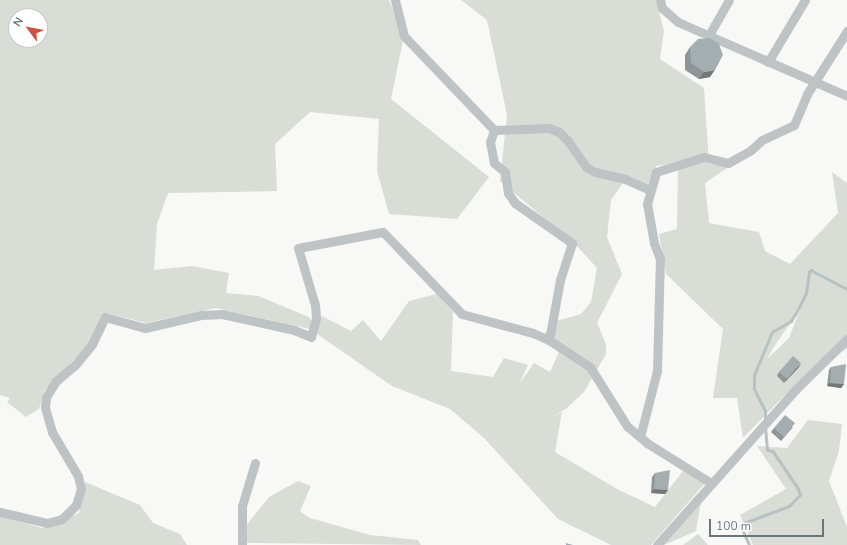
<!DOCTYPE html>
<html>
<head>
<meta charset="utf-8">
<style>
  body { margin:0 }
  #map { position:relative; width:847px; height:545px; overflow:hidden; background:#f8f8f6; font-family:"Nunito Sans",sans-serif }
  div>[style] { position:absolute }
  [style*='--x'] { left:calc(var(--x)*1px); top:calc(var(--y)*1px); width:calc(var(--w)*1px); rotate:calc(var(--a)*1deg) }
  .green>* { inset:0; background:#d9ddd6 }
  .stream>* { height:2.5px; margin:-1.25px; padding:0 1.25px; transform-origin:1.25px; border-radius:1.25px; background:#b6c2c4 }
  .minor>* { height:9px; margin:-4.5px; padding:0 4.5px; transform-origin:4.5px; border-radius:4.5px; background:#bec3c5 }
  .wall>* { inset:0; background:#8d9597 }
  .shaded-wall>* { inset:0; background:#73797b }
  .building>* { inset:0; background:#a4adb0 }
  span { translate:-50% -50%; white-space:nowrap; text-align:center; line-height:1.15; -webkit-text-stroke:4px #fff; paint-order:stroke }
  .north { position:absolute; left:8px; top:8px; width:40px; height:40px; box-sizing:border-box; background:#fff; border:1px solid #c2c9cb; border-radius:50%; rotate:302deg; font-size:11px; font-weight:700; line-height:16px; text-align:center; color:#66777d }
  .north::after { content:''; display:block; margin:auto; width:14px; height:18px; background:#ce5041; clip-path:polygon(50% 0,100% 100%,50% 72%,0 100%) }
  .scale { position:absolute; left:709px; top:519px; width:115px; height:18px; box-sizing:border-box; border:2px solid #66777d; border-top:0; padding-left:5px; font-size:12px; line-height:14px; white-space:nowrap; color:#66777d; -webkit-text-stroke:3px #fff; paint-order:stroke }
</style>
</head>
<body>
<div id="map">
  <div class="green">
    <i style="clip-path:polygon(evenodd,0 0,389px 0,404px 36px,391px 99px,489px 177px,457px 219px,389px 214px,377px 171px,379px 119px,310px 112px,275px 144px,277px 191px,168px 193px,157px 224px,154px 270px,192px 266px,229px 273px,226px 293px,258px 296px,309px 317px,312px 322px,310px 329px,216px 308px,146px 323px,107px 313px,84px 350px,44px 391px,39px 409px,26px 417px,7px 402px,10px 398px,0 395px,0 0,16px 16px,40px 16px,40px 40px,16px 40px,16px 16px)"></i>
    <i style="clip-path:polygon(evenodd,461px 0,656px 0,664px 31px,660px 59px,704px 88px,709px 164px,730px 166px,705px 183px,709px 223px,759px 232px,765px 251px,790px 264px,838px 213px,832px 172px,847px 183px,847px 348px,785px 395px,743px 438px,737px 398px,713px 398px,723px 329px,666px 274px,659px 234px,677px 229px,678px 163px,656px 166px,648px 184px,625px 180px,611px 200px,607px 237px,622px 274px,597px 323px,606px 344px,606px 354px,584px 392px,567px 408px,546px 421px,562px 412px,555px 452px,617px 489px,655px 507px,683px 471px,705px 483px,651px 545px,611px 545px,558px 519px,484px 438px,450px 409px,392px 386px,317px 334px,317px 325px,322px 316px,351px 331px,363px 320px,381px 341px,409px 301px,437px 294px,453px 312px,451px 371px,493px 377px,504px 358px,528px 365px,519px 384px,534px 363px,550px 372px,559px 352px,540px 340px,553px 322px,581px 314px,591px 302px,597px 268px,575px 244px,500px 181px,507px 115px,487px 20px,461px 0,800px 310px,789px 338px,767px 359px,777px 342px,800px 310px)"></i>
    <i style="clip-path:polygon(808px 420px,842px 424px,839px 451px,829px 481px,847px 527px,847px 545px,753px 545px,740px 515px,786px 489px,757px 446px,787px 448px)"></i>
    <i style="clip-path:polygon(298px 481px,311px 486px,300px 511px,310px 518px,370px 535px,418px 540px,421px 545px,246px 543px,245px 527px,269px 497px)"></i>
    <i style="clip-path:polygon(85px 482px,140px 505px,153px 523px,180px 534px,187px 545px,0 545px,0 516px,42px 528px,68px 518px,79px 513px)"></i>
    <i style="clip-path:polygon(701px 501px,696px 531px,664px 545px)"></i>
    <i style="clip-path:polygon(698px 534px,708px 545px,683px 545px)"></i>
  </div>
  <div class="stream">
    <i style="--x:765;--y:419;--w:8;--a:-90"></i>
    <i style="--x:765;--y:411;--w:25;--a:-117"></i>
    <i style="--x:754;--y:389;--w:14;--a:-90"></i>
    <i style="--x:754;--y:375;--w:47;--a:-67.3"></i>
    <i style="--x:772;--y:332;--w:22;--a:-30"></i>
    <i style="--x:791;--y:321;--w:9;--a:-58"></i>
    <i style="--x:796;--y:313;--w:22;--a:-63"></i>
    <i style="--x:806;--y:293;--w:21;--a:-82"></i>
    <i style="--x:809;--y:272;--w:3;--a:-45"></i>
    <i style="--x:811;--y:270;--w:41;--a:27.8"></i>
    <i style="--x:749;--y:545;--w:20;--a:-114"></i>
    <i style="--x:741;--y:527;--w:5;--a:-53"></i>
    <i style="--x:744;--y:523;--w:48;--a:-20.7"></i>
    <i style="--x:789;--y:506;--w:16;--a:-45"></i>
    <i style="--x:800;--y:495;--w:6;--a:-108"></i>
    <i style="--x:798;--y:489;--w:45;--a:-124"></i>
    <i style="--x:773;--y:452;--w:6;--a:-162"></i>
    <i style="--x:767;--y:450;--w:22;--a:-95"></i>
  </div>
  <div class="minor">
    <i style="--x:395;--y:0;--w:37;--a:76"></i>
    <i style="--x:404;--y:36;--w:130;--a:46.2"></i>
    <i style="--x:660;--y:0;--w:8;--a:76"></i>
    <i style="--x:662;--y:8;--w:21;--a:41"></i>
    <i style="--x:678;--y:22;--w:184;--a:23.6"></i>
    <i style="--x:709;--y:35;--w:40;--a:-60.3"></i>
    <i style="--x:768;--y:62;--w:72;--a:-59.2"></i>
    <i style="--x:494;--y:130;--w:13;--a:108"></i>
    <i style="--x:490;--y:142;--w:21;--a:79"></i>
    <i style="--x:494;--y:163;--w:14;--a:39"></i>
    <i style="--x:505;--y:172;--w:21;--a:82"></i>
    <i style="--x:508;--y:193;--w:12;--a:55"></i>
    <i style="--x:515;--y:203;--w:70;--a:35.1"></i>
    <i style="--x:572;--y:243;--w:39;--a:108"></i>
    <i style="--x:560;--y:280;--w:61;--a:100.4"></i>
    <i style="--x:494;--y:130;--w:55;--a:-2.1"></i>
    <i style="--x:549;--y:128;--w:11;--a:22"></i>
    <i style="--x:559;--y:132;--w:13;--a:45"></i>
    <i style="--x:568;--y:141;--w:32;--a:55"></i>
    <i style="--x:586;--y:167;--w:10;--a:29"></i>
    <i style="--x:595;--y:172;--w:31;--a:13"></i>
    <i style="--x:625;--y:179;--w:27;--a:24"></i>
    <i style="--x:640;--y:437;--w:68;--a:-75.6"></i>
    <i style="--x:657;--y:371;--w:112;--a:-88.5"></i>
    <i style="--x:660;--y:259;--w:17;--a:-111"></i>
    <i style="--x:654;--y:243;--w:40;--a:-100"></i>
    <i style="--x:647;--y:204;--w:33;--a:-74"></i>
    <i style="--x:656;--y:172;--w:50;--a:-17.4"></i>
    <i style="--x:704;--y:157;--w:25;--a:14"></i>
    <i style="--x:728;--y:163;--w:26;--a:-29"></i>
    <i style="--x:751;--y:150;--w:15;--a:-42"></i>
    <i style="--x:762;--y:140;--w:35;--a:-25"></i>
    <i style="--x:794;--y:125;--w:34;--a:-67"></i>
    <i style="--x:807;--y:94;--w:75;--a:-57.6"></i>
    <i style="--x:0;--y:512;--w:48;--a:13.2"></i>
    <i style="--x:47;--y:523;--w:16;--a:-15"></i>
    <i style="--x:62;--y:519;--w:20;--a:-45"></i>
    <i style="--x:76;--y:505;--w:17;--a:-73"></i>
    <i style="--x:81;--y:489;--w:13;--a:-103"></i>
    <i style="--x:78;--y:476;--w:51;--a:-120.6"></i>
    <i style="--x:52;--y:432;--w:26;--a:-106"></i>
    <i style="--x:45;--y:407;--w:10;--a:-84"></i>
    <i style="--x:46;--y:397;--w:19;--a:-58"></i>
    <i style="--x:56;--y:381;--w:26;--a:-40"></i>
    <i style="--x:76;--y:364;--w:26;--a:-51"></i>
    <i style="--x:92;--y:344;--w:30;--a:-64"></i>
    <i style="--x:105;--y:317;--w:41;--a:15.4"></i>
    <i style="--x:145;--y:328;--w:57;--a:-13.1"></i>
    <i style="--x:201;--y:315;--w:21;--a:-3"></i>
    <i style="--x:222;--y:314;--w:74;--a:12.5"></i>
    <i style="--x:294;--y:330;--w:18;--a:22"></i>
    <i style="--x:311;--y:337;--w:20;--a:-75"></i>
    <i style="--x:316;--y:318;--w:13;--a:-94"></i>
    <i style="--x:315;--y:305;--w:59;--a:-106.6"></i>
    <i style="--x:298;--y:248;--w:86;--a:-10.7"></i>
    <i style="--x:383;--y:232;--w:114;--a:46.1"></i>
    <i style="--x:462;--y:314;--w:73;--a:15"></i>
    <i style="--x:533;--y:333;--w:17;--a:24"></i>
    <i style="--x:549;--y:340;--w:49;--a:33.4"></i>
    <i style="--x:590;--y:367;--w:70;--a:57.9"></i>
    <i style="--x:627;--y:426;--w:26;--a:40"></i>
    <i style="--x:647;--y:443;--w:75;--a:32"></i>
    <i style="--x:242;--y:545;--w:39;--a:-90"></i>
    <i style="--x:242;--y:506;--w:45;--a:-73.2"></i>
    <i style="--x:657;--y:545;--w:208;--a:-48.3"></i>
    <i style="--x:795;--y:390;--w:73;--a:-44.4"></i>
  </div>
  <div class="wall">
    <i style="clip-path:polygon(690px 47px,710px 77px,699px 79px,685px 70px,685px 55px)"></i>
    <i style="clip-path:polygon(799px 367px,784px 383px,777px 376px,779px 372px)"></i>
    <i style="clip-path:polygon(831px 367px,844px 384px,841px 388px,827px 386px,829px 370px)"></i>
    <i style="clip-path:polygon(793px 427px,781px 441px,771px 432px,774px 428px)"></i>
    <i style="clip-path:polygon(655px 473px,668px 490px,665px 494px,651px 493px,652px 477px)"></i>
  </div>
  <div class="shaded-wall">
    <i style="clip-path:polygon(715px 70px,710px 77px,699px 79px,704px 72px)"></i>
    <i style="clip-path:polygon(801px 363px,799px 367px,784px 383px,787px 379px)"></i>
    <i style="clip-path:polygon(830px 383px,844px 384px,841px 388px,827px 386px)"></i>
    <i style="clip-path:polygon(654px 489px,668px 490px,665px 494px,651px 493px)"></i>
  </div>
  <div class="building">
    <i style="clip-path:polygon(710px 38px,719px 44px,723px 55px,715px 70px,704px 72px,691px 63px,690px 47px,698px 39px)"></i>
    <i style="clip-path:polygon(793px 356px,801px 363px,787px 379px,779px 372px)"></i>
    <i style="clip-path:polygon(846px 364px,844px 384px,830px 383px,831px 367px)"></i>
    <i style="clip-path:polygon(785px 415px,795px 423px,784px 437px,774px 428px)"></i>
    <i style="clip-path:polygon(670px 470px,668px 490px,654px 489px,655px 473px)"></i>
    <i style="clip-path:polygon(566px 543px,573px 545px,566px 545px)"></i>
  </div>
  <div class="north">N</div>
  <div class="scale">100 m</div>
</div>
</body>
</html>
